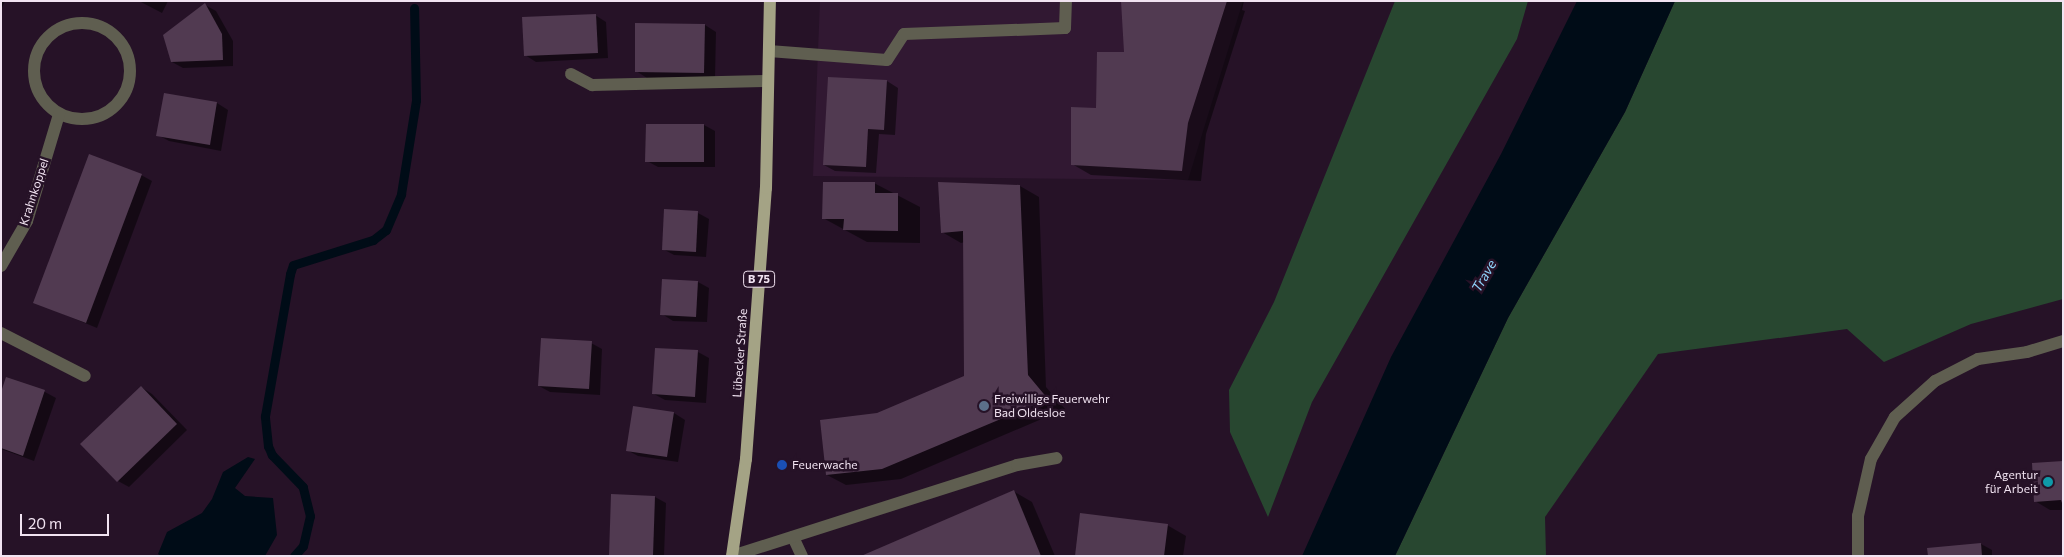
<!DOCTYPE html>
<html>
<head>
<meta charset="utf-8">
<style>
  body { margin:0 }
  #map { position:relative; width:2064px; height:557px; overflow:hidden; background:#261227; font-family:Commissioner,sans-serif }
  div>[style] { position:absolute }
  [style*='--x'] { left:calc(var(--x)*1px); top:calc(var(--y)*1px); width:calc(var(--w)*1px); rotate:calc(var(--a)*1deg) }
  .built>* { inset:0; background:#311832 }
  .green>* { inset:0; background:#284730 }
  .water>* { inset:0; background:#000c17 }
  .shadow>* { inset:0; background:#0007 }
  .stream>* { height:9px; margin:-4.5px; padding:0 4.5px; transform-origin:4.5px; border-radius:4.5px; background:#000c17 }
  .building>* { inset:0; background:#513a51 }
  .minor>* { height:12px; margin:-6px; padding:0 6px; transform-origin:6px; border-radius:6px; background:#5f5e50 }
  .minor>.ring { margin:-6px; padding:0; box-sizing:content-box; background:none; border:12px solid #5f5e50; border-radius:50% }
  .major>* { height:12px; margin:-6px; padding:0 6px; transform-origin:6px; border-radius:6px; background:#a4a385 }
  .dots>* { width:14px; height:14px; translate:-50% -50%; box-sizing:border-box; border:2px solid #261227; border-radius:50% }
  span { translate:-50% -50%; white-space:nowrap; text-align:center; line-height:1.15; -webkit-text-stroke:5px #261227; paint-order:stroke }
  .shield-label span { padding:1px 4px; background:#261227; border:1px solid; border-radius:4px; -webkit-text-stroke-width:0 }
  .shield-label { font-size:11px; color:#f1e3f1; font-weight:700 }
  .street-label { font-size:12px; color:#f1e3f1 }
  .poi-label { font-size:12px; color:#f1e3f1 }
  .left { translate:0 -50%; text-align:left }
  .right { translate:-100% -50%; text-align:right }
  .water-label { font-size:14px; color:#8dd0f7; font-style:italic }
  .frame { position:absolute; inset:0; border:2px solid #f1e3f1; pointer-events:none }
  .scale { position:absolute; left:20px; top:514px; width:89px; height:22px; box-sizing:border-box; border:2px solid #f1e3f1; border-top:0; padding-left:6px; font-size:15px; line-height:18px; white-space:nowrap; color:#f1e3f1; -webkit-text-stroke:4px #261227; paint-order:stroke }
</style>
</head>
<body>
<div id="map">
  <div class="built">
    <i style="clip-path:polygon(820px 1px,1243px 1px,1188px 180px,813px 176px)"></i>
  </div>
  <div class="green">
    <i style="clip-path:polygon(1395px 1px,1528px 1px,1517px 39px,1312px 402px,1268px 517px,1230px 432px,1229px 390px,1274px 302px)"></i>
    <i style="clip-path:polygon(1675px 1px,2063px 1px,2063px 299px,1971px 324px,1884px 362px,1847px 329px,1658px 354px,1545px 517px,1546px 556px,1395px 556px,1508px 318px,1625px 112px)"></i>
  </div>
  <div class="water">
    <i style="clip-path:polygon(1577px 1px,1675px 1px,1625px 112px,1508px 318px,1395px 556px,1302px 556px,1391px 357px,1501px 154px)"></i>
    <i style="clip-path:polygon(248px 457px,255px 459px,235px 488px,245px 496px,273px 498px,277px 535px,265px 556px,161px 556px,158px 554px,167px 532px,202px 513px,212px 499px,223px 472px)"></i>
  </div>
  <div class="shadow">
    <i style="clip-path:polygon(1px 1px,5px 1px,1px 10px)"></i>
    <i style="clip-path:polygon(139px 1px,168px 1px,162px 13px)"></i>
    <i style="clip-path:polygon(1122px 1px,1244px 1px,1242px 10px,1245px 11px,1206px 134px,1201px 181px,1091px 175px,1072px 164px,1125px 54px)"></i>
    <i style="clip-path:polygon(205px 5px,216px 11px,233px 41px,233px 66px,183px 68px,172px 62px)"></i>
    <i style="clip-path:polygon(595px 15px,606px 22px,608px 58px,536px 62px,525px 55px)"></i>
    <i style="clip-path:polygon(636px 24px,705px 25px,716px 32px,715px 78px,647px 78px,636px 71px)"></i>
    <i style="clip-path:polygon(887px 81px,898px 88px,895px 135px,879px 134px,876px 173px,835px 171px,824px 165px)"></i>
    <i style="clip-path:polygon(165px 94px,217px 103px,228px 110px,221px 151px,169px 141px,158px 135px)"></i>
    <i style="clip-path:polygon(704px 125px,715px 131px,715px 167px,658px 167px,647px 161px)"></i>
    <i style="clip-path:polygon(141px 175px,152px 181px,97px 328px,34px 302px)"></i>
    <i style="clip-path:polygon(874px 183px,920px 207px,920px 243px,867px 242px,823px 218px)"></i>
    <i style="clip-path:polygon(1020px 186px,1039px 197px,1046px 387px,1065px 409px,901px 479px,846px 485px,827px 475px,965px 377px,965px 242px,961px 243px,942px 232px)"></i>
    <i style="clip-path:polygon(698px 213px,709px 219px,706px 257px,674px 255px,663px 249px)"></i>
    <i style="clip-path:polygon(663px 280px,698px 282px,709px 288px,707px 322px,673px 321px,662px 314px)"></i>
    <i style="clip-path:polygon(591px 343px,602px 349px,600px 395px,550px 392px,539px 386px)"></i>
    <i style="clip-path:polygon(698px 352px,709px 358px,706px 403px,665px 400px,654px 394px)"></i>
    <i style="clip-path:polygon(7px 379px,45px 392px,56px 398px,34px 461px,1px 449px,1px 396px)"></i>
    <i style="clip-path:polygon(141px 387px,152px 394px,187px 430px,129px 487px,118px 481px)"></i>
    <i style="clip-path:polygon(674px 413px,685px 420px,678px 462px,638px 456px,627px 450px)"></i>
    <i style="clip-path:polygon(2063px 462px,2063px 510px,2050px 510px,2035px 501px)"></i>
    <i style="clip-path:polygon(1013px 491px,1032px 502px,1055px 556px,864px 556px)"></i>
    <i style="clip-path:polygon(655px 497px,666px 503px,664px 556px,610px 556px)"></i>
    <i style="clip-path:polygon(1167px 525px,1186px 536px,1183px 556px,1076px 556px)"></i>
    <i style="clip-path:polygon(1981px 544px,1992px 550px,1992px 556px,1929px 556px)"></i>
  </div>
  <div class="stream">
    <i style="--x:294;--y:556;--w:13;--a:-48"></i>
    <i style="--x:303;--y:546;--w:31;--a:-77"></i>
    <i style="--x:310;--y:516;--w:30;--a:-104"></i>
    <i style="--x:303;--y:487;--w:45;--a:-134.1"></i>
    <i style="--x:272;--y:455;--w:10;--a:-114"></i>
    <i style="--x:268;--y:446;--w:30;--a:-96"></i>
    <i style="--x:265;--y:416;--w:144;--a:-80"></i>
    <i style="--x:290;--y:274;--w:9;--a:-72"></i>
    <i style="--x:293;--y:265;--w:84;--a:-17.4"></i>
    <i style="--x:373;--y:240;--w:16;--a:-38"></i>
    <i style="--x:386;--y:230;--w:39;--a:-67"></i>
    <i style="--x:401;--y:194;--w:95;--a:-80.9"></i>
    <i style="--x:416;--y:100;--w:92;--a:-91.2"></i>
  </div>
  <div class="building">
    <i style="clip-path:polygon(1121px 1px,1227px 1px,1188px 123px,1182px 171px,1071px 165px,1071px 107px,1096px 108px,1097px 52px,1124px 52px)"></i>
    <i style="clip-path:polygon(205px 3px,222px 34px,223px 60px,171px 62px,163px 35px)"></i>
    <i style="clip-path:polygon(596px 14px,598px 53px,524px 56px,522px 17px)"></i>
    <i style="clip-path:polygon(635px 23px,705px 24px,704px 73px,635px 72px)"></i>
    <i style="clip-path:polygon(828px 77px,887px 80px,884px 130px,868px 129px,866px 167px,823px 165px)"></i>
    <i style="clip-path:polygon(164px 93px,217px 102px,210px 145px,156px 136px)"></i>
    <i style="clip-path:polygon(646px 124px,704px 124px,704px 162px,645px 162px)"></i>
    <i style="clip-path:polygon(89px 154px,142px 174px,86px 323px,33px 303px)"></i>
    <i style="clip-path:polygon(823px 182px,875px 182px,875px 193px,898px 193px,898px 231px,843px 230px,844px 219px,822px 219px)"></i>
    <i style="clip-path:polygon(938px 182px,1020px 185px,1028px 375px,1048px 399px,882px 469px,826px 475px,820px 420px,877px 413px,964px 376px,963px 231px,941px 233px)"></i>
    <i style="clip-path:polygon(664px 209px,698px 211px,696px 252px,662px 250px)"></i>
    <i style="clip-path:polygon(662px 279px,698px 281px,696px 317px,660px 315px)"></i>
    <i style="clip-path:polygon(541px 338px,592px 341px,589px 389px,538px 386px)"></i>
    <i style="clip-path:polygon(655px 348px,698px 350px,695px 397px,652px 394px)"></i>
    <i style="clip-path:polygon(6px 377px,45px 390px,23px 456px,1px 448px,1px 392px)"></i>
    <i style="clip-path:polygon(141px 386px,177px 424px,117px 482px,80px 444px)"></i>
    <i style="clip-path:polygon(633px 406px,674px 412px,667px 457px,626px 451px)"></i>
    <i style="clip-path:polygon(2063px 461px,2063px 506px,2061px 500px,2034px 502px,2032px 463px)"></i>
    <i style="clip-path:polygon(1014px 490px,1041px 556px,861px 556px)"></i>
    <i style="clip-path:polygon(611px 494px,655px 496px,653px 556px,609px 556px)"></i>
    <i style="clip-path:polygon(1080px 513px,1168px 524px,1164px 556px,1075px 556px)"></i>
    <i style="clip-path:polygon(1981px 543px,1982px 556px,1928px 556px,1927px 548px)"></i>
  </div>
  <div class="minor">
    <i class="ring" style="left:34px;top:23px;width:84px;height:84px"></i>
    <i style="--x:769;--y:51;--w:118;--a:4.4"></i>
    <i style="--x:887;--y:60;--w:31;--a:-57"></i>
    <i style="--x:904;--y:34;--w:161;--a:-2.1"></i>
    <i style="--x:1065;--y:28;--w:27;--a:-88"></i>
    <i style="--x:571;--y:74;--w:24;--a:28"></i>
    <i style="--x:592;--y:85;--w:176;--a:-1.3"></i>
    <i style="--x:1;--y:266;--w:52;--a:-60"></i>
    <i style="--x:27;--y:221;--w:112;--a:-73.3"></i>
    <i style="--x:1;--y:333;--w:94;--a:27.1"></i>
    <i style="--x:793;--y:537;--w:21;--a:65"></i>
    <i style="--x:732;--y:556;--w:299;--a:-17.7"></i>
    <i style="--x:1017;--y:465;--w:40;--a:-10"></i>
    <i style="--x:1858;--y:556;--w:40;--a:-90"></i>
    <i style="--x:1858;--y:516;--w:58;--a:-77.2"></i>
    <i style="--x:1871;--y:459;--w:48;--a:-60.3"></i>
    <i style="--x:1895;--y:417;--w:54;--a:-42"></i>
    <i style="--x:1935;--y:381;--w:48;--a:-27.1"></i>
    <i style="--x:1978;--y:359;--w:49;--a:-8.1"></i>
    <i style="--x:2027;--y:352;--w:38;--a:-17"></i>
  </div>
  <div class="major">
    <i style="--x:732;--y:556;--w:98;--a:-81.8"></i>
    <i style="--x:746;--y:459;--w:272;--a:-85.8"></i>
    <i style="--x:766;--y:188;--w:187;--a:-88.8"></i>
  </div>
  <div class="dots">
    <i style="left:984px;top:406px;background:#5c6f8a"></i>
    <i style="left:782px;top:465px;background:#1a4fb4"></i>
    <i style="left:2048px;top:482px;background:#0f9aa8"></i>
  </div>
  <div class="shield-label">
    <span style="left:759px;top:279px">B 75</span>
  </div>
  <div class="street-label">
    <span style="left:34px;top:192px;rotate:-72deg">Krahnkoppel</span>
    <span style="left:740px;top:353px;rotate:-86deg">Lübecker Straße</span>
  </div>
  <div class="poi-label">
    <span class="left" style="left:994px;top:406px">Freiwillige Feuerwehr<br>Bad Oldesloe</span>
    <span class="left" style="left:792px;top:465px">Feuerwache</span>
    <span class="right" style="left:2038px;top:482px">Agentur<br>für Arbeit</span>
  </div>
  <div class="water-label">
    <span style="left:1484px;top:276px;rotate:-60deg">Trave</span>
  </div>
  <div class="frame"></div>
  <div class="scale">20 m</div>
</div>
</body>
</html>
